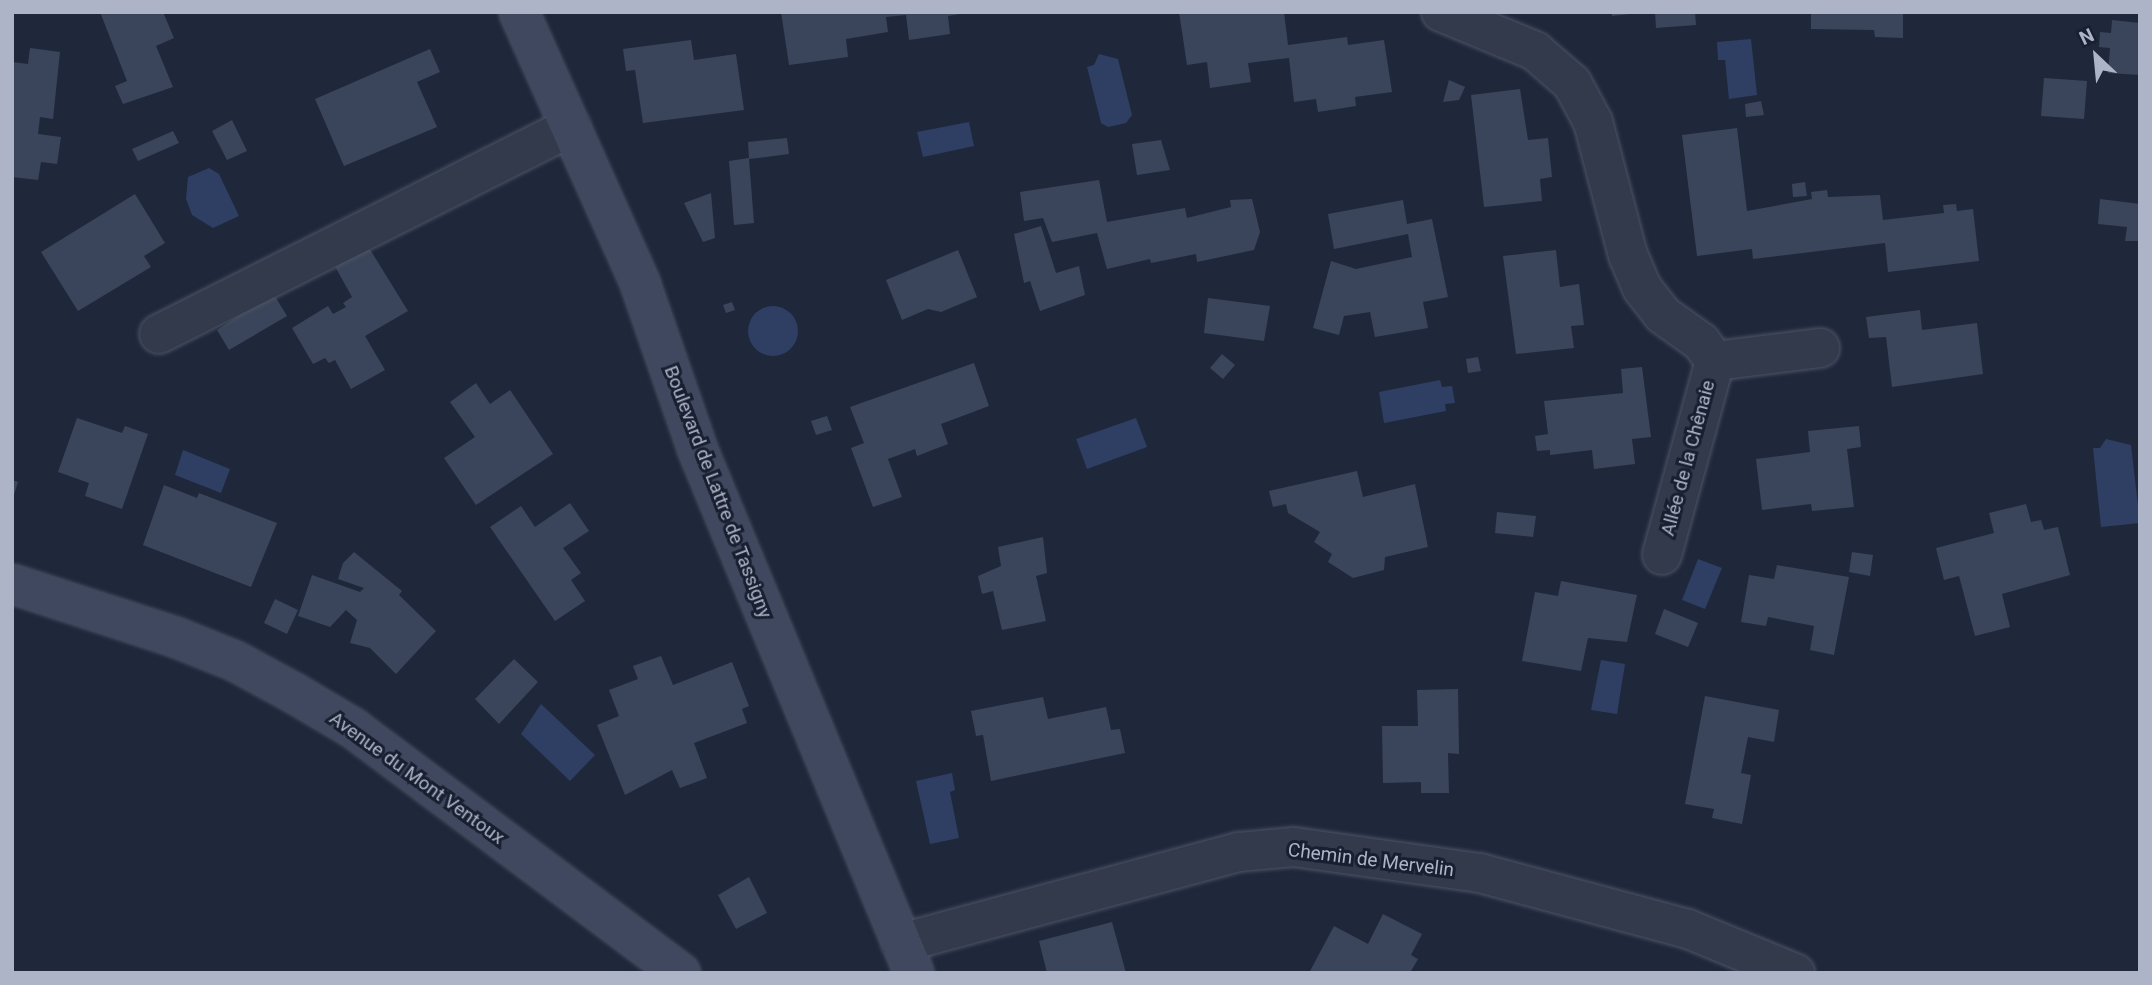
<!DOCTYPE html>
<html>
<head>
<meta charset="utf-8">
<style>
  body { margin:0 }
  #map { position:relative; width:2152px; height:985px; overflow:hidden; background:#1f273b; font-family:Roboto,sans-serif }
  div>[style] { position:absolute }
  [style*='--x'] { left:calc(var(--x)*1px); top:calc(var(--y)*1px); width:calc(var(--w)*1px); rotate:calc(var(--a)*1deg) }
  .water>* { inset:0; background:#2f3e63 }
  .round { border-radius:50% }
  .building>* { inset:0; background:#3a455b }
  .roads { filter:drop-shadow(0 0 2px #4d5466) drop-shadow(0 0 2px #4d5466) }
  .street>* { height:38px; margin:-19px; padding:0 19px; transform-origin:19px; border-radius:19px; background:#333a4c }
  .secondary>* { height:38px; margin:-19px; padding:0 19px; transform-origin:19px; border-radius:19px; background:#40485f }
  span { translate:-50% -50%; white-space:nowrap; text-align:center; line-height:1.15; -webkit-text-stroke:6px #181f30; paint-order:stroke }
  .street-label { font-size:19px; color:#adb4c8 }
  .frame { position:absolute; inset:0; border:14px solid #adb4c8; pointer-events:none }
  .north { position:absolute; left:2061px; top:21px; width:70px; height:70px; -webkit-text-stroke:5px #181f30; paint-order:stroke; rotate:334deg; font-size:19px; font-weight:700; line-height:28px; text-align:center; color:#adb4c8 }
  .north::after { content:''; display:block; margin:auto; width:24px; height:32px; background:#adb4c8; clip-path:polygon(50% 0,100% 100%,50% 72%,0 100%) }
</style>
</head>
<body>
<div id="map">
  <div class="water">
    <i style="clip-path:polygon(1751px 39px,1757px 95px,1729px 99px,1725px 60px,1718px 60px,1717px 42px)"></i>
    <i style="clip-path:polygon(1099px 54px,1118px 59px,1132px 115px,1126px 123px,1108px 127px,1101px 123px,1087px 67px,1094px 65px)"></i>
    <i style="clip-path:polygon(969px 122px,974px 146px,923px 157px,917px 132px)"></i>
    <i style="clip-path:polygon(209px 168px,219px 174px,239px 216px,213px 228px,192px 215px,186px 199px,188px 177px)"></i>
    <i class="round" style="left:748px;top:306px;width:50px;height:50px"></i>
    <i style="clip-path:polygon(1440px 380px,1442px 387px,1452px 386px,1455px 403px,1445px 404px,1446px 411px,1384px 423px,1379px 392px)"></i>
    <i style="clip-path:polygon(1136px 418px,1147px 447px,1087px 469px,1076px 439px)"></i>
    <i style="clip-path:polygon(2106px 439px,2131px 445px,2140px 523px,2101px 527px,2093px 448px,2100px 448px)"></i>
    <i style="clip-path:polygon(183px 450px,230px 469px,221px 493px,175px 475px)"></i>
    <i style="clip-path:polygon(1698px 559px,1722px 568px,1705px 609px,1682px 600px)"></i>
    <i style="clip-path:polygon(1601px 660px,1625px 664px,1617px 714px,1591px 710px)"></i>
    <i style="clip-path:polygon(541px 704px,595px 755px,570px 781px,521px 734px)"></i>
    <i style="clip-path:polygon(952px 773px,955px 790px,950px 792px,959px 838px,930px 844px,916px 781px)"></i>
  </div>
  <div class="building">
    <i style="clip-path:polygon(100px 12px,163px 12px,174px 38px,156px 46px,173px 87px,123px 104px,115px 86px,127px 81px)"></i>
    <i style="clip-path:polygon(781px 12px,960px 12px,960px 14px,948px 16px,950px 34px,909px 40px,906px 15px,886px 17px,888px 32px,846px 39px,848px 57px,789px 65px)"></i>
    <i style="clip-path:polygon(1179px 12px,1284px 12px,1288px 45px,1347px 37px,1348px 45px,1384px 40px,1392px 92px,1355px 97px,1356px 106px,1318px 112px,1316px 99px,1294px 102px,1289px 58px,1248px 63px,1251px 82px,1210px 88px,1207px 62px,1187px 65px)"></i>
    <i style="clip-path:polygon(1612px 12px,1630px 12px,1630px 14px,1612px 16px)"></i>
    <i style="clip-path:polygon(1655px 12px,1695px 12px,1696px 25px,1656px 28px)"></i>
    <i style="clip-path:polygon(1811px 12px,1903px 12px,1903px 38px,1875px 37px,1874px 30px,1811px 29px)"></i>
    <i style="clip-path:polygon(2112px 20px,2140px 23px,2140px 75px,2108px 73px,2110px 48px,2099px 47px,2100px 32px,2111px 33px)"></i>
    <i style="clip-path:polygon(691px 40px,694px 60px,736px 54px,744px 110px,643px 123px,635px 70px,626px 71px,623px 49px)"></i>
    <i style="clip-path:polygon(30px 48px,60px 52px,53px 119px,40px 117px,38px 134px,61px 137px,57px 164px,41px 162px,38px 180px,12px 177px,12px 62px,28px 64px)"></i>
    <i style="clip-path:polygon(430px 49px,440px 72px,417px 82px,437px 127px,344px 166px,315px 99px)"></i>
    <i style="clip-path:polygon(2044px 78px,2087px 81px,2084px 119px,2041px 116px)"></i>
    <i style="clip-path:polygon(1449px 80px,1465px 87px,1459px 100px,1443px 102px)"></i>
    <i style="clip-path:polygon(1520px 89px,1528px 140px,1548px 138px,1552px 177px,1540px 179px,1542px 201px,1484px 207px,1471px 95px)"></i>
    <i style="clip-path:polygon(1761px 101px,1764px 115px,1746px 117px,1745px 104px)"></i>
    <i style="clip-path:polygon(232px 120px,247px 151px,227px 160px,212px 131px)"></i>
    <i style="clip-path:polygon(1737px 128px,1747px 211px,1812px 199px,1811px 192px,1827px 190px,1828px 197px,1880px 195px,1883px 220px,1944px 213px,1943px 205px,1956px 204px,1957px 211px,1973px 209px,1979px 261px,1888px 272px,1885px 243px,1753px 259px,1752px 249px,1697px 256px,1682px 135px)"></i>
    <i style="clip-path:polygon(173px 131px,179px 143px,138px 161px,132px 149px)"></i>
    <i style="clip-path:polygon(787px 138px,789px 154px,749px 159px,754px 223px,734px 225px,729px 161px,749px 158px,748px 142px)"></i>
    <i style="clip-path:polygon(1161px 140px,1170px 170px,1137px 175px,1132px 144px)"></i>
    <i style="clip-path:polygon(1099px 180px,1107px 222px,1185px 208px,1187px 218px,1231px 207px,1230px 200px,1252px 199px,1260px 232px,1254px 250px,1197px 262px,1196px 254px,1151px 263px,1150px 259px,1107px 269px,1097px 233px,1052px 242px,1043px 218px,1024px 221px,1020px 192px)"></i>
    <i style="clip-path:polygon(1805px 182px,1807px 196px,1793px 197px,1792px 184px)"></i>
    <i style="clip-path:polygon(711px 193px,715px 238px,703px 242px,684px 203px)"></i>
    <i style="clip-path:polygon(135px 194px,165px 243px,144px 256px,151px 267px,78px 311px,41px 252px)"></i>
    <i style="clip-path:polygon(2100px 199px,2140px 204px,2140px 241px,2125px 241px,2127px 227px,2098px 224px)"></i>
    <i style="clip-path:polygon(1403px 200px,1407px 224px,1432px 219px,1448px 297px,1423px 302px,1428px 328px,1375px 337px,1370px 312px,1344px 316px,1339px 335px,1313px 328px,1331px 261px,1356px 269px,1412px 257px,1408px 234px,1334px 249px,1328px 214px)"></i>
    <i style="clip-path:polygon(1041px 226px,1056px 273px,1079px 266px,1085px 295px,1040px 311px,1030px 281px,1024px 283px,1014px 234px)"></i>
    <i style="clip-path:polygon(366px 243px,408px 311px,365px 336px,385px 370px,351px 389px,335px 360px,329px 363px,325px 358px,313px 364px,292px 328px,328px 306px,333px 314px,346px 307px,343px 303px,352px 297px,332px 261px)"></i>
    <i style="clip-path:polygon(958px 250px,977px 297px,941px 312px,928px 309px,902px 320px,886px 280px)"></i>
    <i style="clip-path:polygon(1556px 250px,1560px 287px,1579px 284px,1584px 325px,1571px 326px,1574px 348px,1516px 354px,1503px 256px)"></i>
    <i style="clip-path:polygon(273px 293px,287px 316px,229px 350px,217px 330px)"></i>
    <i style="clip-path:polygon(1208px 298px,1270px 306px,1264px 341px,1204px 333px)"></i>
    <i style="clip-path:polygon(732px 302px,735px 310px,726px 313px,723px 305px)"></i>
    <i style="clip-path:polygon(1920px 310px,1922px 330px,1977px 323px,1983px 374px,1892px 387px,1886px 337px,1869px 338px,1866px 317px)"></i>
    <i style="clip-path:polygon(1222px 354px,1235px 365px,1223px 379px,1210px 368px)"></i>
    <i style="clip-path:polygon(1478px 357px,1481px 371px,1468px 373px,1466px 359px)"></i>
    <i style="clip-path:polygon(974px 363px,989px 406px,941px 424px,948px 444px,917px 456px,915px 449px,888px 459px,902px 497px,873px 507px,851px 448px,864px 443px,850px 407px)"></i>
    <i style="clip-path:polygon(1642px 367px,1651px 437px,1632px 439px,1635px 464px,1594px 469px,1592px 450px,1550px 455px,1550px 450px,1537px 451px,1535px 436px,1548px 434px,1544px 401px,1623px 393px,1621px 369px)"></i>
    <i style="clip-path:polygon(476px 383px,490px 404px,510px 390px,553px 454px,476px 505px,444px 458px,475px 437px,450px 402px)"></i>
    <i style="clip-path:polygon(827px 416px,832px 430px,816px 435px,811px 421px)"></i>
    <i style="clip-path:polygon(77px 418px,122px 433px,125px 426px,148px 434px,122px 509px,85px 496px,89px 483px,58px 472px)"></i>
    <i style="clip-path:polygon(1859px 426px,1861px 447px,1847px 449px,1854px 507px,1812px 511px,1811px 504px,1762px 510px,1756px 459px,1810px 452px,1808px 431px)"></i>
    <i style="clip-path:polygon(1357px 471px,1363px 497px,1415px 484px,1428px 547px,1385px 557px,1384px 570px,1353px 578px,1328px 562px,1332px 554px,1314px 542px,1320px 532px,1288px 513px,1286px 504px,1273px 507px,1269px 491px)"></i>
    <i style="clip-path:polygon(12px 480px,18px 482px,13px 498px,12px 498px)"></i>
    <i style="clip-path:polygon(164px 485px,197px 498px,199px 493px,277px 523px,251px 587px,143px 545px)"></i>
    <i style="clip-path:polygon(570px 503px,589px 531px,563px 548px,581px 573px,571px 580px,585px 601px,555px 621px,490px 527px,521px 506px,535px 527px)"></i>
    <i style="clip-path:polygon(2026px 504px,2031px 522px,2041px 520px,2044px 530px,2058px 527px,2070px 575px,2002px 594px,2010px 627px,1975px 636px,1959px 576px,1944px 580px,1936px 548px,1994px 533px,1989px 513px)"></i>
    <i style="clip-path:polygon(1497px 512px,1536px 516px,1533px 537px,1495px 533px)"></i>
    <i style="clip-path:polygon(1043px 537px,1047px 573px,1036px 576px,1046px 621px,1002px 630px,993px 591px,982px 594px,978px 576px,1001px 566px,998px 547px)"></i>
    <i style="clip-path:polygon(354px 552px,402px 591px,399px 595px,436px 631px,396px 674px,370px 648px,350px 643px,357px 620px,346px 610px,330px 627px,298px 616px,312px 575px,360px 592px,364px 588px,338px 579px,343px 563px)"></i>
    <i style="clip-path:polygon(1852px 552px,1873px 555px,1870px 576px,1849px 572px)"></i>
    <i style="clip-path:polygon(1777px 565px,1849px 577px,1834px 655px,1810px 650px,1814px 626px,1768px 617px,1766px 626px,1741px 622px,1749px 575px,1774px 579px)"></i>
    <i style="clip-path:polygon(1561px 581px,1637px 595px,1627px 642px,1588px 638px,1581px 671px,1522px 661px,1535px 592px,1558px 596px)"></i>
    <i style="clip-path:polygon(275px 599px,298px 610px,287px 634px,264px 623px)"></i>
    <i style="clip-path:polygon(1664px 609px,1698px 623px,1688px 647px,1655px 634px)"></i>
    <i style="clip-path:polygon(661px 656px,673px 685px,732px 662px,749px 706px,742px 709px,747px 723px,694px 743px,707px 778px,680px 788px,672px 770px,625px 795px,597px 725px,619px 716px,609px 690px,638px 679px,633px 666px)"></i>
    <i style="clip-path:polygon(514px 659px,538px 682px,499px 724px,475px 699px)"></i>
    <i style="clip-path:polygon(1458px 689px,1459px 754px,1448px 753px,1449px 793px,1421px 793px,1421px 782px,1383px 783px,1382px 726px,1418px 726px,1417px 690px)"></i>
    <i style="clip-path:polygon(1705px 696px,1779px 710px,1774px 742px,1748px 737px,1741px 773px,1751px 775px,1742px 824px,1712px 818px,1714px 809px,1685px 804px)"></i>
    <i style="clip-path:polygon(1043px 697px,1048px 719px,1106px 707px,1111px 730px,1120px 729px,1125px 753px,991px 781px,983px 735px,976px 736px,971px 711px)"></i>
    <i style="clip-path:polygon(749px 877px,767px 913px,736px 929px,718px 895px)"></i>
    <i style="clip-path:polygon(1383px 914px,1422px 934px,1411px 955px,1418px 959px,1410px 973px,1309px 973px,1334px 926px,1368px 944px)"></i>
    <i style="clip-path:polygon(1112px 922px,1126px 973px,1047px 973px,1039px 941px)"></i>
  </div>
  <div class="roads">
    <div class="street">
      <i style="--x:1441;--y:12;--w:102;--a:22.5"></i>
      <i style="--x:1535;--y:51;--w:49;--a:40.9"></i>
      <i style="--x:1572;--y:83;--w:44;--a:61.7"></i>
      <i style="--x:1593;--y:122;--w:138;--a:75.3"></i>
      <i style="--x:1628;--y:255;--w:36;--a:67"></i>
      <i style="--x:1642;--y:288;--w:34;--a:52"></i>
      <i style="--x:1663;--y:315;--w:47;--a:35.4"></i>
      <i style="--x:1701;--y:342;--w:24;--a:54"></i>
      <i style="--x:1715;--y:361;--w:201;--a:105.3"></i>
      <i style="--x:159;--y:334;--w:461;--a:-26.7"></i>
      <i style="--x:1715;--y:361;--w:106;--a:-7.1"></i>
      <i style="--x:901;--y:943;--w:350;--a:-15.1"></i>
      <i style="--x:1239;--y:852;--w:55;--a:-5.2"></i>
      <i style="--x:1294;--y:847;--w:188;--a:8"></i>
      <i style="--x:1480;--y:873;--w:215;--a:15.1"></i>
      <i style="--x:1688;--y:929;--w:116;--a:22.4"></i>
    </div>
    <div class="secondary">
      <i style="--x:519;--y:12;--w:297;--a:65.9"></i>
      <i style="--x:640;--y:283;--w:175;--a:70.9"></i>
      <i style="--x:697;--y:448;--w:568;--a:67.54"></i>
      <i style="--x:12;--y:584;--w:171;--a:18"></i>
      <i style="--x:175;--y:637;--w:65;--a:21.8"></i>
      <i style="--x:235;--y:661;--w:67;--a:28.5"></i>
      <i style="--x:294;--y:693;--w:69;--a:30.7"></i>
      <i style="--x:353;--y:728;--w:409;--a:36.8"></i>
    </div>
  </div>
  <div class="street-label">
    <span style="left:1688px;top:458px;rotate:-75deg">Allée de la Chênaie</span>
    <span style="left:718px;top:492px;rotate:69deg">Boulevard de Lattre de Tassigny</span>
    <span style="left:417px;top:778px;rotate:36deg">Avenue du Mont Ventoux</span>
    <span style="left:1371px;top:860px;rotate:7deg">Chemin de Mervelin</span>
  </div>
  <div class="frame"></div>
  <div class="north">N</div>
</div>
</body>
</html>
